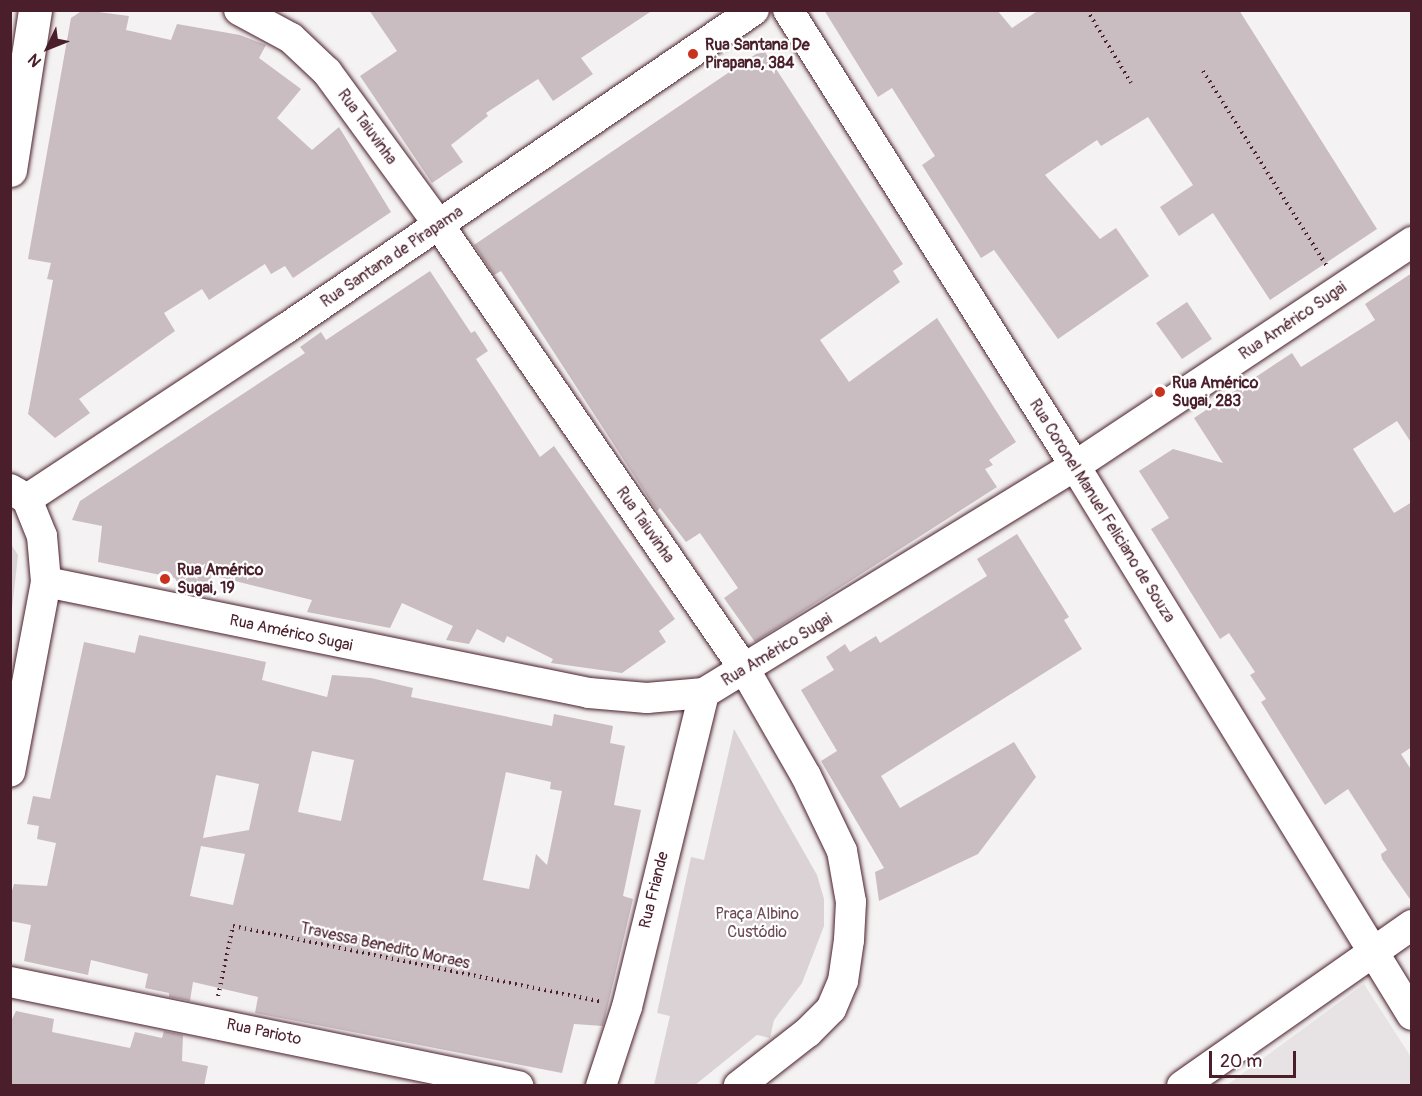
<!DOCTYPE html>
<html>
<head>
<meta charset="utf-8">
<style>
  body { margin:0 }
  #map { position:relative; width:1422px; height:1096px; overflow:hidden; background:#f4f2f2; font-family:Pangolin,sans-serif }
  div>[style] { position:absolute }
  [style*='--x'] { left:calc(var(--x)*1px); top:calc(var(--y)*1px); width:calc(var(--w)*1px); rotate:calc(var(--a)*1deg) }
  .built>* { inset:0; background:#e7e2e3 }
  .green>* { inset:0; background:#dbd2d5 }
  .building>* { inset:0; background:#cabdc1 }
  .path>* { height:4px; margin-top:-2px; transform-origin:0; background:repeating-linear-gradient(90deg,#4a1f2b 0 1.5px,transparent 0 6px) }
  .roads { filter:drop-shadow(0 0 2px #4a1f2b) drop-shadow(0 0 2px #4a1f2b) }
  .street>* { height:30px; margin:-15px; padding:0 15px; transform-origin:15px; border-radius:15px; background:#fff }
  .secondary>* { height:33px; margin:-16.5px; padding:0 16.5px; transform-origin:16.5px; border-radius:16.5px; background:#fff }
  .dots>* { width:16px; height:16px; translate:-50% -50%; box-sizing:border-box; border:3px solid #fff; border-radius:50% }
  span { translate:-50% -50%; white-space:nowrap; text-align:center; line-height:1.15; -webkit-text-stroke:4.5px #fff; paint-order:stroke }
  .poi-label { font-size:16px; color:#4a1f2b; font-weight:700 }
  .left { translate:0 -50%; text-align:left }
  .street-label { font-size:16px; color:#4a1f2b }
  .park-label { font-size:16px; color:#6e4c56 }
  .frame { position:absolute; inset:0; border:12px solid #4a1f2b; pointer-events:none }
  .north { position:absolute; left:18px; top:18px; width:60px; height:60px; -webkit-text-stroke:4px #fff; paint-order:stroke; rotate:227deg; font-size:16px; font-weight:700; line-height:24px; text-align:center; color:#4a1f2b }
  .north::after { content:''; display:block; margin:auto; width:21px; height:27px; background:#4a1f2b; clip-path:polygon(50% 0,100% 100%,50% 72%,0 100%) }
  .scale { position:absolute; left:1209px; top:1051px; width:87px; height:27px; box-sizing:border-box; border:3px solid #4a1f2b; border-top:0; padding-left:8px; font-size:18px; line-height:21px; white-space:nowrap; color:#4a1f2b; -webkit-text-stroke:4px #fff; paint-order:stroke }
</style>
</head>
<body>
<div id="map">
  <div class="built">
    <i style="clip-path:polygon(1364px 984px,1411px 1057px,1411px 1085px,1227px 1085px)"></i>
  </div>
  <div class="green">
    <i style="clip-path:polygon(11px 544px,18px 555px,11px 618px)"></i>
    <i style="clip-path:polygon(734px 729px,817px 875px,824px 899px,824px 926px,802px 983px,774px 1020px,770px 1038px,757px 1035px,695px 1085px,654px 1085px,670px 1016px,657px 1013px,691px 857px,704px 860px)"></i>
  </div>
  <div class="building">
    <i style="clip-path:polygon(83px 10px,129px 16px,126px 30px,171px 40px,177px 24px,240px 35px,266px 45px,259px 58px,301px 89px,277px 118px,312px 150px,339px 127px,391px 212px,293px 278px,285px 266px,271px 274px,265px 264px,209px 300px,202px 289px,164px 313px,175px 331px,79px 399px,90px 413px,55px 438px,28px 414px,53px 280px,47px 279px,51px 263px,28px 259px,71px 18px)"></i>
    <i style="clip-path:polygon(369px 10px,653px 10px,581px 58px,593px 74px,553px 101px,538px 79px,486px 113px,488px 116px,451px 145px,463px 162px,432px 183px,360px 76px,397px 51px)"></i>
    <i style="clip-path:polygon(824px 10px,997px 10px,1012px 28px,1039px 10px,1239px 10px,1377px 229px,1270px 300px,1213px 213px,1179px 236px,1160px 207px,1193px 185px,1148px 117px,1101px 146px,1097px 140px,1045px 175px,1100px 239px,1116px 228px,1149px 276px,1058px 339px,994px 250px,981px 258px,922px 165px,935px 156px,892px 88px,878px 97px)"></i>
    <i style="clip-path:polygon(765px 52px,903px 264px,893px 271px,900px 282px,820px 340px,849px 382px,937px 318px,1016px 442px,989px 460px,993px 465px,985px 469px,997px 487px,755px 642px,724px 598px,738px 588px,700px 533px,686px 542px,660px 508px,657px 511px,501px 271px,494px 275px,474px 245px,756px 54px)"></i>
    <i style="clip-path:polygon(430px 271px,471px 333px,475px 331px,488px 351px,476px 359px,540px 457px,554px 446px,675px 619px,659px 631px,666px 642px,622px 673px,551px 663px,553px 659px,507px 636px,504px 643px,477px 629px,469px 644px,446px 640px,453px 626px,402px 603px,390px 628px,307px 612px,312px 600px,211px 575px,209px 593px,179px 586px,175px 578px,98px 562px,102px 526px,72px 520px,80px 501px,305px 353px,300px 347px,321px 332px,326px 340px)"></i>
    <i style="clip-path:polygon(1412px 273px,1412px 444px,1397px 421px,1353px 449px,1394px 513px,1412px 502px,1412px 747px,1401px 754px,1412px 771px,1412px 902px,1382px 859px,1381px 854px,1387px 850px,1348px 789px,1325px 805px,1261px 702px,1266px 699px,1250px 675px,1255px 672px,1229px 633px,1220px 639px,1163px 548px,1151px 529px,1169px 518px,1139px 471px,1173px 449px,1223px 463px,1194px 418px,1292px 353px,1301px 367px,1375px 320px,1365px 304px)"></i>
    <i style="clip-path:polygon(1187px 302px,1212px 339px,1182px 359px,1156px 323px)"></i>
    <i style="clip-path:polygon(1017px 534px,1069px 617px,1064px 620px,1082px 649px,881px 776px,900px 808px,1014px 742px,1036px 777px,978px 854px,879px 901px,875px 872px,884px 868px,821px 761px,837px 751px,801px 690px,834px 670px,826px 657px,845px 644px,850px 652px,876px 636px,880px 643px,987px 576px,977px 559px)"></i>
    <i style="clip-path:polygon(evenodd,139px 635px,266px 662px,262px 680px,327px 697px,332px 675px,371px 678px,413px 688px,411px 697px,552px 726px,554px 714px,613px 726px,610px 743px,625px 746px,614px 805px,641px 810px,623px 896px,633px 899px,603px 1026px,574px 1024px,562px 1073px,255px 1013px,258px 997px,193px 982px,190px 1001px,169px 997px,169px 993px,145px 988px,148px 974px,91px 960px,88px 975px,24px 961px,31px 925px,10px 921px,10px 898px,14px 884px,47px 886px,56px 843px,37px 839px,39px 826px,27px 824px,33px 796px,50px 799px,84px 642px,135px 653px,139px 635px,312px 751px,354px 760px,341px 821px,298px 812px,312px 751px,139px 635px,506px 772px,551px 782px,550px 789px,562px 791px,547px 865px,536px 854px,529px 889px,483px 880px,506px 772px,139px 635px,216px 775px,259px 784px,249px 830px,203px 838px,216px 775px,139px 635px,201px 846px,245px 854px,233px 905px,190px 896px,201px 846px)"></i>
    <i style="clip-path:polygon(16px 1011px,54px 1019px,52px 1032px,130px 1048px,135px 1032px,162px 1038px,164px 1031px,183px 1035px,182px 1061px,208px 1066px,204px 1086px,10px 1086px,10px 1023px)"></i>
  </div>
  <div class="path">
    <i style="--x:1087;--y:10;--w:85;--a:58.9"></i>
    <i style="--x:1203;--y:71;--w:230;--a:57.6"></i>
    <i style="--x:218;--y:996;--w:72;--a:-77.9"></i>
    <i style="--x:233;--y:926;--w:374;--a:11.6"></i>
  </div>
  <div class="roads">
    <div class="street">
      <i style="--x:239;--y:10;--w:59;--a:28.3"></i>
      <i style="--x:291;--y:38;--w:50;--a:43.4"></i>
      <i style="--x:327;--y:72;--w:190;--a:53.8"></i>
      <i style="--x:439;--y:225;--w:540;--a:55.49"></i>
      <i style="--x:745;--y:670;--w:122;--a:60.1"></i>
      <i style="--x:806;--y:776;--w:83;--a:64.4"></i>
      <i style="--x:842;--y:851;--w:52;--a:80"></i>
      <i style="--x:851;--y:902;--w:38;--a:93"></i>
      <i style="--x:849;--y:940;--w:41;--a:98.3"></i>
      <i style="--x:843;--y:981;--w:30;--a:113"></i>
      <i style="--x:831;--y:1009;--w:33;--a:135"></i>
      <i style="--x:808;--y:1032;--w:88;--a:142"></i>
      <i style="--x:788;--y:10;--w:539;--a:57.81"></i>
      <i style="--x:1075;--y:466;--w:644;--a:58.46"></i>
      <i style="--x:10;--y:489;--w:20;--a:30"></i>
      <i style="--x:27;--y:499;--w:40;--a:68"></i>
      <i style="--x:42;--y:536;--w:46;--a:85"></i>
      <i style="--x:46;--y:582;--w:193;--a:100.7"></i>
      <i style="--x:27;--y:499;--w:309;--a:-33.4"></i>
      <i style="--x:285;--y:329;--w:567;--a:-34.22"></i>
      <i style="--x:46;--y:582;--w:554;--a:11.55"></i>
      <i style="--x:589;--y:693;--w:58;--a:4.9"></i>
      <i style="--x:647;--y:698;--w:57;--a:-5"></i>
      <i style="--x:704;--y:693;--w:435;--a:-31.5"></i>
      <i style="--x:1075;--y:466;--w:405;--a:-33.6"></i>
      <i style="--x:10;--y:982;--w:519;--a:11.57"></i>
      <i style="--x:601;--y:1086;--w:83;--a:-71.8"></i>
      <i style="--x:627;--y:1007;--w:323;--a:-76.2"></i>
      <i style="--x:1182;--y:1086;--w:281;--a:-35"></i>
    </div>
    <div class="secondary">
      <i style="--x:10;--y:170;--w:162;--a:-81.1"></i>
    </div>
  </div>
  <div class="dots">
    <i style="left:693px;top:54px;background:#c8321e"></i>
    <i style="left:1160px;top:392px;background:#c8321e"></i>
    <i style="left:165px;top:579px;background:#c8321e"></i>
  </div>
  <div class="poi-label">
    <span class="left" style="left:705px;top:54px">Rua Santana De<br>Pirapana, 384</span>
    <span class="left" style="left:1172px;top:392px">Rua Américo<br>Sugai, 283</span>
    <span class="left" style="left:177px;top:579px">Rua Américo<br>Sugai, 19</span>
  </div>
  <div class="street-label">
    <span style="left:367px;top:127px;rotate:54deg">Rua Taiuvinha</span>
    <span style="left:392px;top:257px;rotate:-34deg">Rua Santana de Pirapama</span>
    <span style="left:1293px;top:321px;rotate:-34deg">Rua Américo Sugai</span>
    <span style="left:1102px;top:511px;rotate:58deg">Rua Coronel Manuel Feliciano de Souza</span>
    <span style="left:645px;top:525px;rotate:55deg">Rua Taiuvinha</span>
    <span style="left:291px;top:633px;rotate:12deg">Rua Américo Sugai</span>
    <span style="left:777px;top:650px;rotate:-31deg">Rua Américo Sugai</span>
    <span style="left:654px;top:890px;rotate:-76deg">Rua Friande</span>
    <span style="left:385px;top:946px;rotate:12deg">Travessa Benedito Moraes</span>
    <span style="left:264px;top:1032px;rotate:12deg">Rua Parioto</span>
  </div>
  <div class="park-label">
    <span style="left:757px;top:923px">Praça Albino<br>Custódio</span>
  </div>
  <div class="frame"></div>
  <div class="north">N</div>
  <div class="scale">20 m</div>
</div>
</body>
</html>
